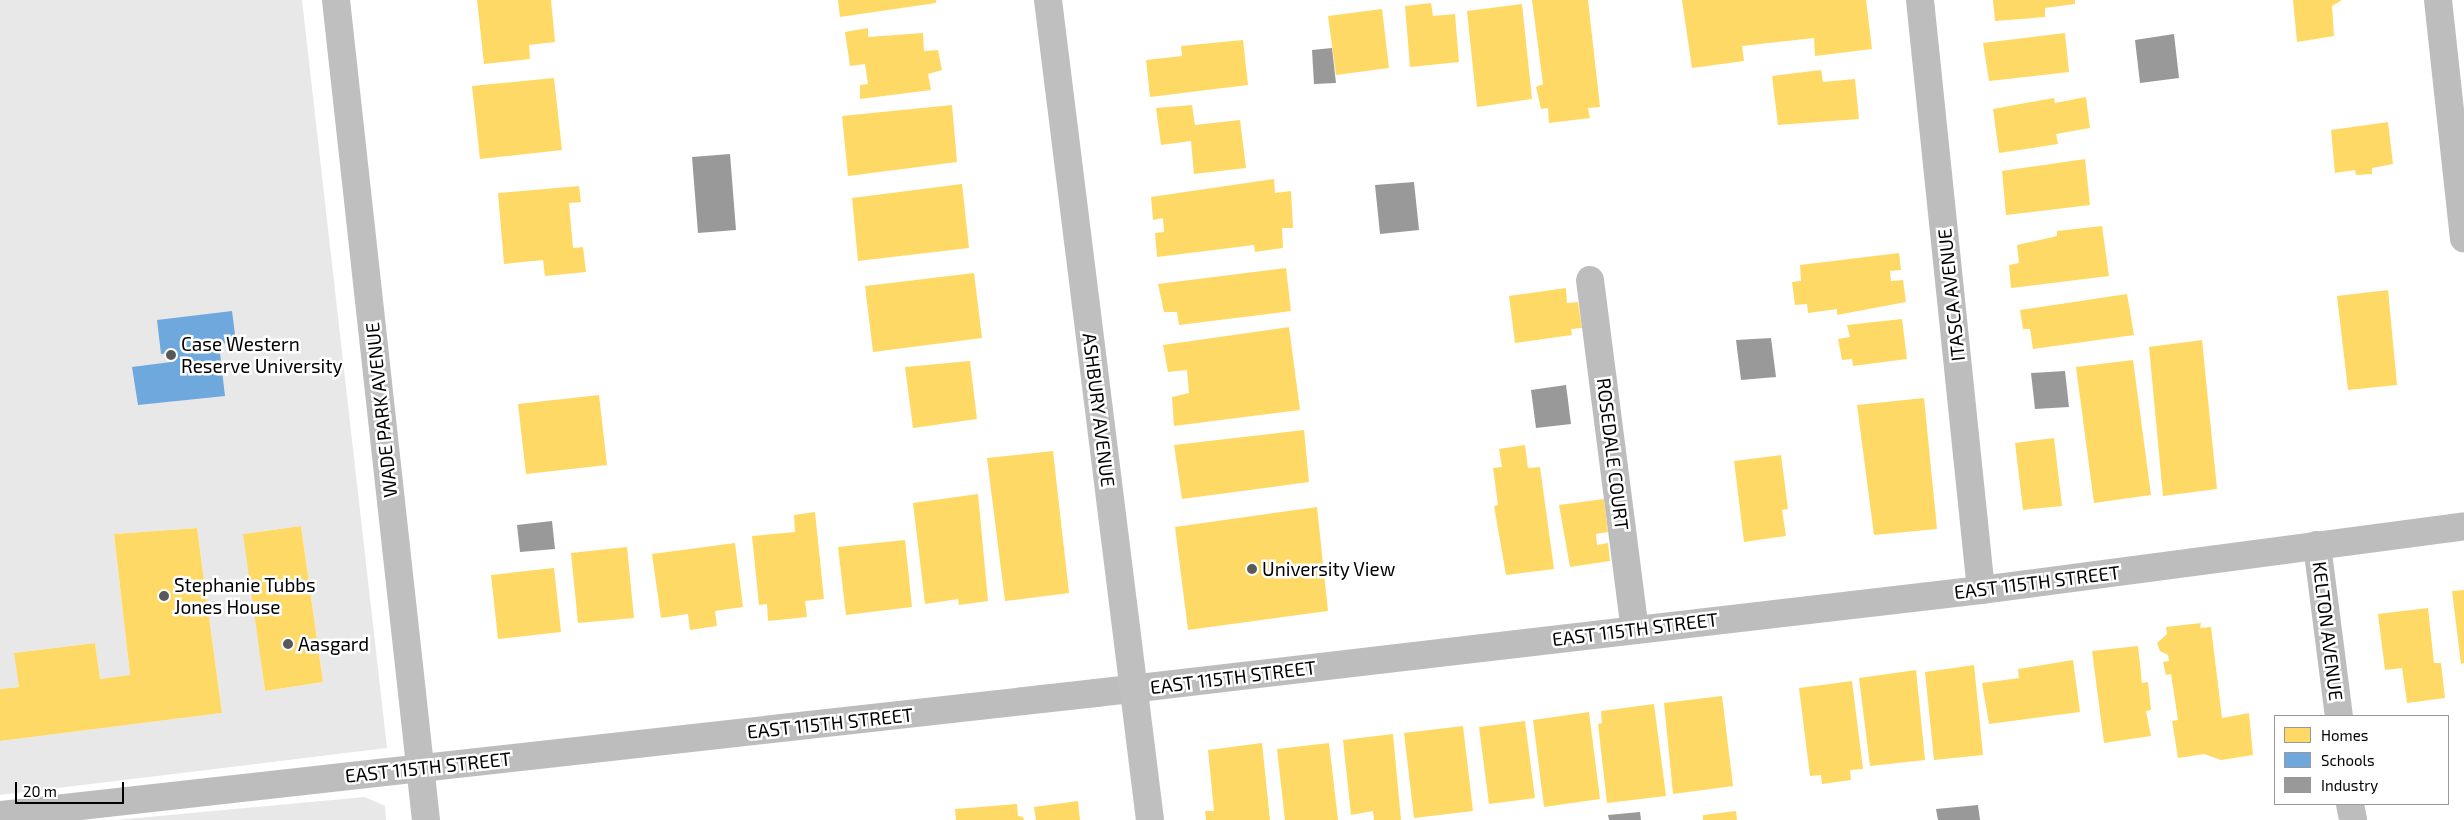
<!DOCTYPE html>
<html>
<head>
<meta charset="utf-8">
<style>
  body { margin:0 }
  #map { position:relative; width:2464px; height:820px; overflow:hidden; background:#fff; font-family:"Exo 2",sans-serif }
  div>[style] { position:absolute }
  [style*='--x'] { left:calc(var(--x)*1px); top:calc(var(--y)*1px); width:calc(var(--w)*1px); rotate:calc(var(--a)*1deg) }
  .green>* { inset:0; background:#e8e8e8 }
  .homes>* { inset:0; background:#ffd966 }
  .schools>* { inset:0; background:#6fa8dc }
  .industry>* { inset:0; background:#999 }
  .street>* { height:28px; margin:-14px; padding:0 14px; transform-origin:14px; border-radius:14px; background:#bdbdbd }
  .secondary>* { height:28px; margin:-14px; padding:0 14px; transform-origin:14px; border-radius:14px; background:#bfbfbf }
  .dots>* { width:14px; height:14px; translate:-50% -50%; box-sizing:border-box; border:2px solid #fff; border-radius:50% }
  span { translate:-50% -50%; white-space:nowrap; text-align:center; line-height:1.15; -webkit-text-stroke:5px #fff; paint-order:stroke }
  .street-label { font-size:19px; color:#000 }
  .poi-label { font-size:19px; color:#000 }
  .left { translate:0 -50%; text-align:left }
  .legend { position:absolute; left:2274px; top:715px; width:175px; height:90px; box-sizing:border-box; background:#fff; border:1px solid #999; margin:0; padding:6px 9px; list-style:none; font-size:15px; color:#000 }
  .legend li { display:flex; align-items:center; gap:10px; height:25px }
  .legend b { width:25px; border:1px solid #999 }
  .scale { position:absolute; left:15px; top:782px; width:109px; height:22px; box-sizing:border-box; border:2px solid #000; border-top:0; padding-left:6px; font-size:15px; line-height:18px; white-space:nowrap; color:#000; -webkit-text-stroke:4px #fff; paint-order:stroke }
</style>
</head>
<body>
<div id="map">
  <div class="green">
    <i style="clip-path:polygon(evenodd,0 0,302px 0,387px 748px,0 795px,0 741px,222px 713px,197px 528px,114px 534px,130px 675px,100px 679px,95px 643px,15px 653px,19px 687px,0 689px,0 0,301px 526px,323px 682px,265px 691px,244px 534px,301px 526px)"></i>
    <i style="clip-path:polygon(365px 797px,385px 806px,386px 820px,116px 820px)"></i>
  </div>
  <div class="homes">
    <i style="clip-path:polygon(477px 0,551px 0,555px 42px,529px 45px,530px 59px,484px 64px)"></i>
    <i style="clip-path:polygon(838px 0,936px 0,936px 3px,840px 17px)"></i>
    <i style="clip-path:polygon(1532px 0,1588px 0,1600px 107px,1588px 108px,1590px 118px,1549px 123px,1548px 108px,1541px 109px,1536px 87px,1543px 84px)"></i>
    <i style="clip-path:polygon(1682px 0,1866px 0,1872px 49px,1815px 56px,1814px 38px,1742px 46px,1744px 61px,1692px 68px)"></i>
    <i style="clip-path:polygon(1993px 0,2075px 0,2075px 4px,2045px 8px,2045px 17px,1995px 21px)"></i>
    <i style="clip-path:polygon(2293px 0,2342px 0,2332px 6px,2334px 36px,2297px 42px)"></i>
    <i style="clip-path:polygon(1431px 3px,1433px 16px,1455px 14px,1459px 62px,1410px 67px,1405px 6px)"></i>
    <i style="clip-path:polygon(1522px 4px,1532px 99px,1477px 107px,1467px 11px)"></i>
    <i style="clip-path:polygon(1382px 9px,1389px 68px,1336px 75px,1328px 16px)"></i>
    <i style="clip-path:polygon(868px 28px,868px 37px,923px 33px,924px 51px,938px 50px,942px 70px,928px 74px,931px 90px,860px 99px,860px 85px,868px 84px,865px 64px,850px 66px,845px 32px)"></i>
    <i style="clip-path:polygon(2065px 33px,2069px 72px,1989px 81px,1983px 43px)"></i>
    <i style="clip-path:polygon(1243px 40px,1248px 85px,1150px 97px,1146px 60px,1182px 56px,1181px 46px)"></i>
    <i style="clip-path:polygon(1821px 70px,1823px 82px,1855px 79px,1859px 119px,1778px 125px,1772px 76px)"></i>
    <i style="clip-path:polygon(554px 78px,562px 150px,480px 159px,472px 86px)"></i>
    <i style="clip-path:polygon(2086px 97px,2090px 128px,2056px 134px,2058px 144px,1999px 153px,1993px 109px,2054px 98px,2055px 103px)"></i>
    <i style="clip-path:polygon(952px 105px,957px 162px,848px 176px,842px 116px)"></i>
    <i style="clip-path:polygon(1192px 105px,1195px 125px,1240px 120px,1246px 168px,1194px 174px,1191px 141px,1161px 145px,1156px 108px)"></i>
    <i style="clip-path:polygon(2388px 122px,2393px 164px,2372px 168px,2372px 174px,2356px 175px,2355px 170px,2335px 173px,2331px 130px)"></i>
    <i style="clip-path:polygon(2085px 159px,2090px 205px,2006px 215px,2002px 171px)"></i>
    <i style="clip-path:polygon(1274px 179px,1275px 193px,1291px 191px,1293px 228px,1282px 228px,1283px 248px,1255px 252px,1254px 245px,1157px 257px,1155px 233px,1164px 232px,1163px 218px,1153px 220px,1151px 197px)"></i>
    <i style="clip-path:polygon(962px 184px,969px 248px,858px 261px,852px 198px)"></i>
    <i style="clip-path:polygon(579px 186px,581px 202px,569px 203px,573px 248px,583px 247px,586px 272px,545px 276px,543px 260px,504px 264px,498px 193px)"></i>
    <i style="clip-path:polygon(2102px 226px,2109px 276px,2011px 288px,2009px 265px,2019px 263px,2017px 245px,2057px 236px,2057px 231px)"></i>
    <i style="clip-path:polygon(1899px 253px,1901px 270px,1890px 271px,1891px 281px,1903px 280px,1906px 302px,1837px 315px,1837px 309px,1808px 313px,1807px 304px,1795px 305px,1792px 282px,1801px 281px,1800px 265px)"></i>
    <i style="clip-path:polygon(1286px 268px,1291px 311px,1179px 325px,1177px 312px,1164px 312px,1158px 284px)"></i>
    <i style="clip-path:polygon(974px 273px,982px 338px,873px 352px,865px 286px)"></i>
    <i style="clip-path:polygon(1566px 288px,1567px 303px,1578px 302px,1582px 328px,1571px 329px,1572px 335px,1515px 343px,1509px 296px)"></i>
    <i style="clip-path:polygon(2388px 290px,2397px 385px,2348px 390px,2337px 296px)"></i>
    <i style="clip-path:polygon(2127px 294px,2134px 335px,2033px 349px,2030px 329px,2023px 329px,2020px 310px)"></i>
    <i style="clip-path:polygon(1902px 319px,1907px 359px,1853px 366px,1852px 359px,1842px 360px,1838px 339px,1850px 337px,1847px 325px)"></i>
    <i style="clip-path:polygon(1289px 327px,1300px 410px,1174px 426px,1172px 397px,1189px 393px,1187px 370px,1168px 372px,1163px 345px)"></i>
    <i style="clip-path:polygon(2202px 340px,2217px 489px,2163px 496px,2149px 347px)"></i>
    <i style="clip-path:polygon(2133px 360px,2151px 495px,2094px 503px,2076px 367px)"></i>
    <i style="clip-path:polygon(970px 361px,977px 419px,913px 428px,905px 367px)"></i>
    <i style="clip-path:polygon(599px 395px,607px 465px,526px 474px,518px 404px)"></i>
    <i style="clip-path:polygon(1924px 398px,1937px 529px,1874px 535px,1857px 405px)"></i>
    <i style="clip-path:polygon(1304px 430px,1309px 482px,1182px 499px,1174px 445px)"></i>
    <i style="clip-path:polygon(2054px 438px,2062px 506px,2023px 510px,2015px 443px)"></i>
    <i style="clip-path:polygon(1525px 445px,1528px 468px,1540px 467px,1554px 569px,1506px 575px,1494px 506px,1498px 505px,1493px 468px,1502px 467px,1499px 449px)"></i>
    <i style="clip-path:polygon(1053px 451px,1069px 593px,1005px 601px,987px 458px)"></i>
    <i style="clip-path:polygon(1781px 455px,1788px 509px,1782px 510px,1786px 536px,1744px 542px,1734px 461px)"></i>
    <i style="clip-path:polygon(978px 494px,988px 601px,959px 605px,958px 599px,925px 604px,913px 503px)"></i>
    <i style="clip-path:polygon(1604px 499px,1608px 532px,1596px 534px,1597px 545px,1608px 543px,1610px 561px,1570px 567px,1559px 505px)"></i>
    <i style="clip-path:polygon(1317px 507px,1328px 611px,1188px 630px,1175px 527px)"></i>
    <i style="clip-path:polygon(815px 512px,824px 599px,805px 601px,807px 617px,768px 621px,767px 604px,759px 605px,752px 536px,795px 532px,794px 515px)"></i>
    <i style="clip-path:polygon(301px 526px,323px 682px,265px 691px,243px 534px)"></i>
    <i style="clip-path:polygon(197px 528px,222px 713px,0 741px,0 689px,19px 687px,14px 653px,95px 643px,100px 679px,130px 675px,114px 534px)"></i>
    <i style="clip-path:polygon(905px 540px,912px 607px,846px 615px,838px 547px)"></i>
    <i style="clip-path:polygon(735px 543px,743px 607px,715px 611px,717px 626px,690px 630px,688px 614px,661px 618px,652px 554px)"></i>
    <i style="clip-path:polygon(627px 547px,634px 618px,578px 623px,571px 553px)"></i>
    <i style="clip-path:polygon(554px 568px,561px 632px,498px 639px,491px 575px)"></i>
    <i style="clip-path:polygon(2464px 590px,2464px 663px,2461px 664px,2452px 591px)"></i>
    <i style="clip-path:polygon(2428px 608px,2434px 663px,2441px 663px,2445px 698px,2407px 703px,2402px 668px,2385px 670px,2378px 614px)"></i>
    <i style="clip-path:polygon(2201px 623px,2200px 628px,2211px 627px,2222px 718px,2249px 713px,2253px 755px,2221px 760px,2204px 754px,2178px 758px,2172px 721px,2178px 720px,2171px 674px,2166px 675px,2163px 662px,2169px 661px,2168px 655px,2160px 651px,2157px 643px,2167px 634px,2166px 627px)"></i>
    <i style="clip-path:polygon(2138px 646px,2142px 683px,2148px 682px,2151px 710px,2146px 711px,2151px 736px,2104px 743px,2092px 651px)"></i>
    <i style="clip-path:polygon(2073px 660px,2080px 712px,1989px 724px,1982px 683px,2019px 678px,2018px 669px)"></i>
    <i style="clip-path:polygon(1974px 665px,1983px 755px,1934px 760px,1925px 672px)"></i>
    <i style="clip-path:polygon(1916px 670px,1925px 760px,1870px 766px,1859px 678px)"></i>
    <i style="clip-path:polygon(1852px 681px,1863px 769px,1850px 770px,1851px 780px,1822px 784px,1821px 775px,1810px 776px,1799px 688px)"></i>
    <i style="clip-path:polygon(1722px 696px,1733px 786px,1673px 794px,1664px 703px)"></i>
    <i style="clip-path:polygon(1654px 704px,1666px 796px,1607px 803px,1598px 724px,1602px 723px,1601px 711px)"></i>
    <i style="clip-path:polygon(1589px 712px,1600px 799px,1544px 807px,1533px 720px)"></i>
    <i style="clip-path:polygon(1525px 721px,1535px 798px,1489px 804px,1479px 727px)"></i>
    <i style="clip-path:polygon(1463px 726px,1473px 811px,1414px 818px,1404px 733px)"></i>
    <i style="clip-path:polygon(1393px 734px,1401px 820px,1374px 820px,1373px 811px,1351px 815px,1343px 740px)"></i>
    <i style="clip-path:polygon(1262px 743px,1270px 820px,1206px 820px,1205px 811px,1214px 811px,1208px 750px)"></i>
    <i style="clip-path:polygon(1329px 743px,1338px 820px,1285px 820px,1277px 749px)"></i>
    <i style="clip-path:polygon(1078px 801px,1080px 820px,1036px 820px,1034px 807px)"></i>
    <i style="clip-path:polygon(1017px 804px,1018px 816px,1023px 817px,1024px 820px,956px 820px,955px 809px)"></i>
    <i style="clip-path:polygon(1736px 811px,1737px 820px,1703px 820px,1703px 815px)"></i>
  </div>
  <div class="schools">
    <i style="clip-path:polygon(232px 311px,236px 342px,219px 344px,225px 396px,138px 405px,132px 367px,171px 362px,170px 353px,161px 354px,157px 320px)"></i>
  </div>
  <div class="industry">
    <i style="clip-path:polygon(2174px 34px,2179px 78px,2140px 83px,2135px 40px)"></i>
    <i style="clip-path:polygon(1332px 48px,1336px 83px,1314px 84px,1312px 50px)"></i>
    <i style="clip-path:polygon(730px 154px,736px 230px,698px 233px,692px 157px)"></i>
    <i style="clip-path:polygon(1414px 182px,1419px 230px,1380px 234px,1375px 185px)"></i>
    <i style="clip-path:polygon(1771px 338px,1776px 377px,1741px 380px,1736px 340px)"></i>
    <i style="clip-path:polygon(2065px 371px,2069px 407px,2035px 409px,2031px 373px)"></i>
    <i style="clip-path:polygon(1566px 385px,1571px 424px,1536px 428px,1531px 390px)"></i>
    <i style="clip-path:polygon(552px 521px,555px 549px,520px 552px,517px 525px)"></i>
    <i style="clip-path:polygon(1978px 805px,1980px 820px,1938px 820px,1936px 809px)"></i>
    <i style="clip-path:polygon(1640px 812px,1641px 820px,1609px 820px,1608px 815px)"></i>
  </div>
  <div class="street">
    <i style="--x:1920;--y:0;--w:593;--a:84.1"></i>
    <i style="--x:2438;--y:0;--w:240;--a:83.8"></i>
    <i style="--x:1590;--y:280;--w:352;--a:82.7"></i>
    <i style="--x:2317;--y:545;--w:172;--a:82.7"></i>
    <i style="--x:2350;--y:804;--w:16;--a:79"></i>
    <i style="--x:0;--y:815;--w:1103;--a:-6.35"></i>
    <i style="--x:1096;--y:693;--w:891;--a:-6.64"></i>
    <i style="--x:1981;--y:590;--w:487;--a:-7.5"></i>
  </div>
  <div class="secondary">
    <i style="--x:336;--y:0;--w:825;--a:83.74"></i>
    <i style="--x:1048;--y:0;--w:826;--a:82.91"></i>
  </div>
  <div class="dots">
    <i style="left:171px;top:355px;background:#595959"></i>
    <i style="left:1252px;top:569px;background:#595959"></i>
    <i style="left:164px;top:596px;background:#595959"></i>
    <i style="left:288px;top:644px;background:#595959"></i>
  </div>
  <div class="street-label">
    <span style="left:1951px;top:295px;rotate:-96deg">ITASCA AVENUE</span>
    <span style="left:381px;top:410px;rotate:-96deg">WADE PARK AVENUE</span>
    <span style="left:1099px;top:410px;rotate:83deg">ASHBURY AVENUE</span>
    <span style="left:1613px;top:454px;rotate:83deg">ROSEDALE COURT</span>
    <span style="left:2037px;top:582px;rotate:-7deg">EAST 115TH STREET</span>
    <span style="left:1635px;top:629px;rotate:-7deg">EAST 115TH STREET</span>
    <span style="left:2328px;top:631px;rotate:83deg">KELTON AVENUE</span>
    <span style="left:1233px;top:677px;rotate:-7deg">EAST 115TH STREET</span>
    <span style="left:830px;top:723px;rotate:-6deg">EAST 115TH STREET</span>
    <span style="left:428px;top:767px;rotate:-6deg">EAST 115TH STREET</span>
  </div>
  <div class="poi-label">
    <span class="left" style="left:181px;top:355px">Case Western<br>Reserve University</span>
    <span class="left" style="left:1262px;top:569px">University View</span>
    <span class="left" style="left:174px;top:596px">Stephanie Tubbs<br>Jones House</span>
    <span class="left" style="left:298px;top:644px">Aasgard</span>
  </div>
  <ul class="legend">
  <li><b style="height:14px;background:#ffd966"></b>Homes</li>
  <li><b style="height:14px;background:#6fa8dc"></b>Schools</li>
  <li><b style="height:14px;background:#999"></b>Industry</li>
  </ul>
  <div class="scale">20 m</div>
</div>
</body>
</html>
